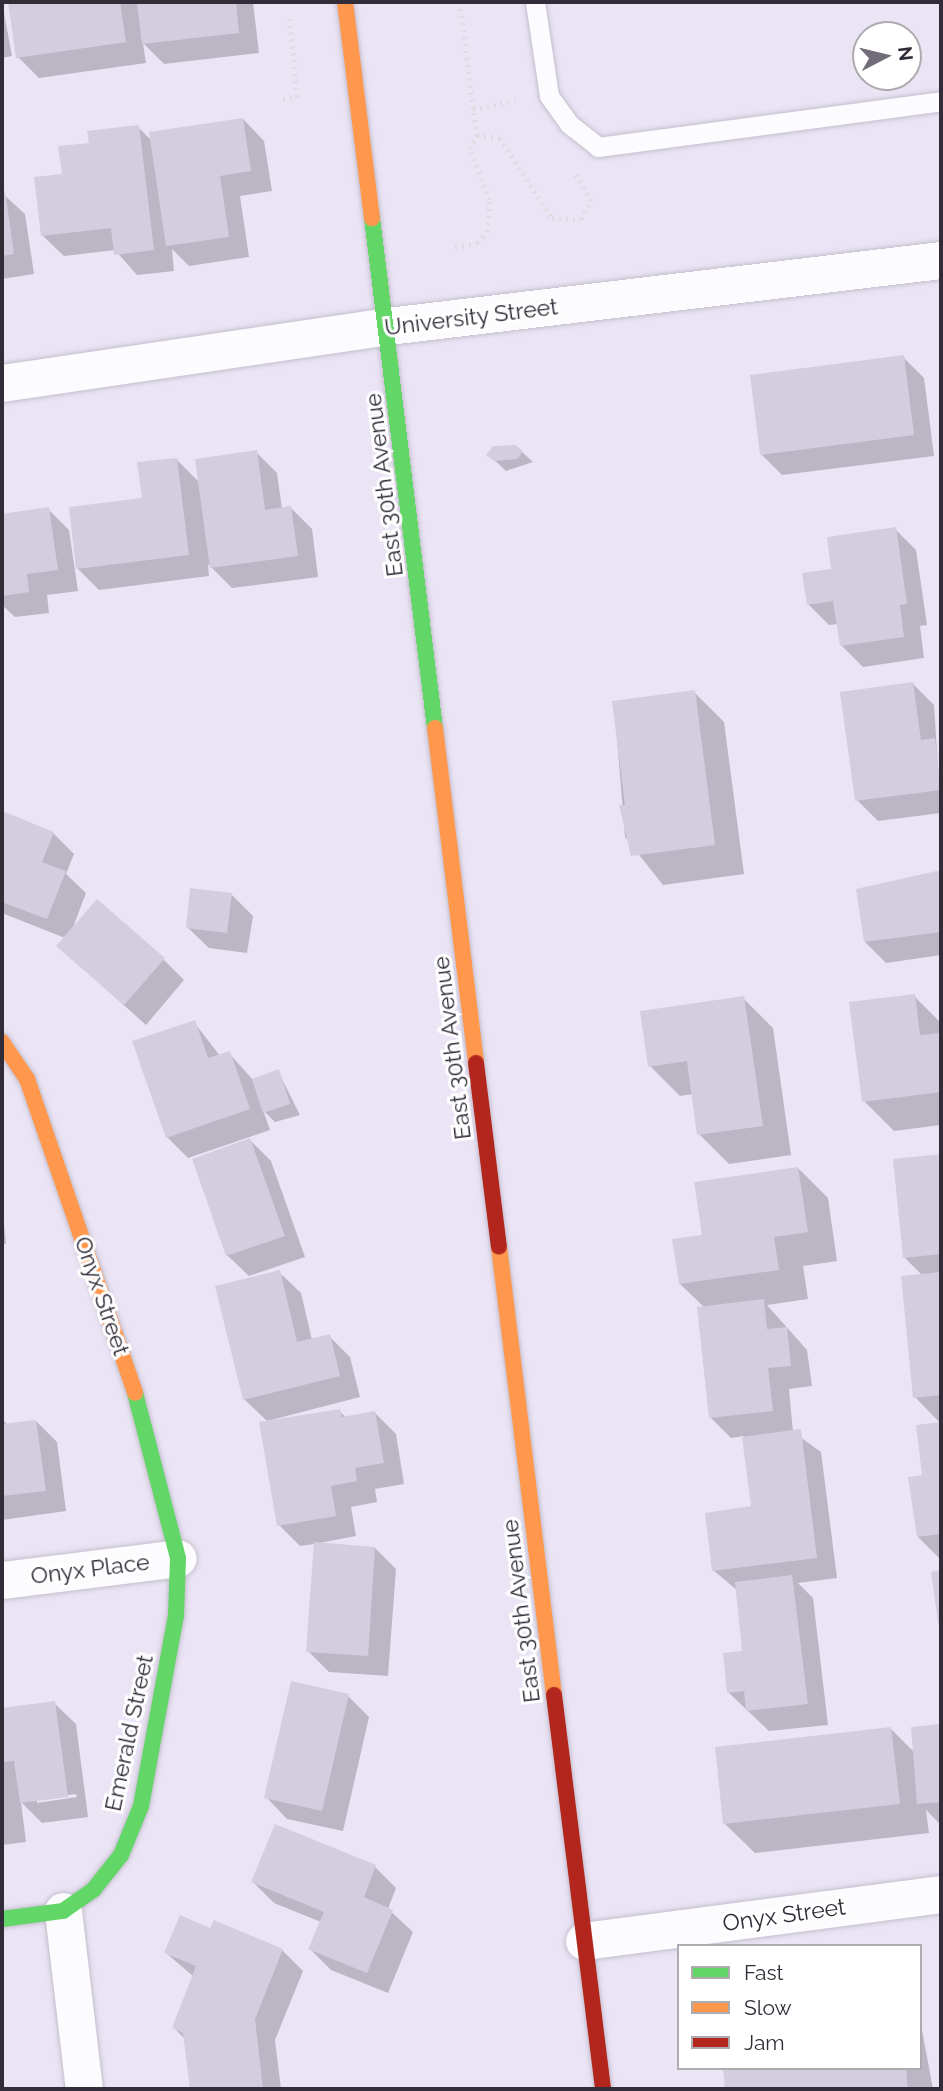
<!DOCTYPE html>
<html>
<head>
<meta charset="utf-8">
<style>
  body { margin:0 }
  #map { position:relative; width:943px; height:2091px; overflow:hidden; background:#eae4f5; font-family:Raleway,sans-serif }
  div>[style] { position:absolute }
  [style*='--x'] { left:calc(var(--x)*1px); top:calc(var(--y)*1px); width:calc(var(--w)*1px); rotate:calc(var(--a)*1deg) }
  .shadow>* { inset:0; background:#0003 }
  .building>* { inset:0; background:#d4cde0 }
  .path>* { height:4.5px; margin-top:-2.25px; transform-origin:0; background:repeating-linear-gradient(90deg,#dedce1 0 2px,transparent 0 7px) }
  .roads { filter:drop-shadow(0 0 2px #c4bfcd) drop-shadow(0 0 2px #c4bfcd) }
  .lane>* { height:19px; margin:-9.5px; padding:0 9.5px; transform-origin:9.5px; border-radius:9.5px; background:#fcfbfe }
  .street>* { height:37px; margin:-18.5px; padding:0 18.5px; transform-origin:18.5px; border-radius:18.5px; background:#fcfbfe }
  .fast>* { height:16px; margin:-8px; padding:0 8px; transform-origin:8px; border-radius:8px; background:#63d668 }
  .slow>* { height:16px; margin:-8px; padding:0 8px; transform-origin:8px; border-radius:8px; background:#ff974d }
  .jam>* { height:16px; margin:-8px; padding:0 8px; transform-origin:8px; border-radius:8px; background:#b3261e }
  span { translate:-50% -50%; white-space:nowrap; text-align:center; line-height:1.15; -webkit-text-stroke:6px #fff; paint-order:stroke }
  .street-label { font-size:23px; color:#312c38 }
  .frame { position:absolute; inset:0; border:4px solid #312c38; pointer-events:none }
  .legend { position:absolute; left:677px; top:1944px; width:245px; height:126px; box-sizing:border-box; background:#fff; border:2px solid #adabaf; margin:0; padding:9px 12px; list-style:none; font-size:21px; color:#312c38 }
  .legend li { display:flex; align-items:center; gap:14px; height:35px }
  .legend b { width:35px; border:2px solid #adabaf }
  .north { position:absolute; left:852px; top:21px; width:70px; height:70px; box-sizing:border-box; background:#fff; border:2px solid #adabaf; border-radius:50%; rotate:83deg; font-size:19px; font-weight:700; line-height:28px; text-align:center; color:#312c38 }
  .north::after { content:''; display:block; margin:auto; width:24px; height:32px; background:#726c7a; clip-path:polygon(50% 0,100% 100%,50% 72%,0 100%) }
</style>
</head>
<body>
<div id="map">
  <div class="shadow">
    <i style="clip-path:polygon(2px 2px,12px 56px,2px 58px)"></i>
    <i style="clip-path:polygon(9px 2px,253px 2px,259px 53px,164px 64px,143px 43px,146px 63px,39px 78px,18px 57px)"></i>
    <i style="clip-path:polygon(243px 119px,264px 141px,272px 191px,240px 196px,249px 257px,189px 266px,172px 249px,174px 271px,137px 275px,115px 250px,64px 256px,42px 235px,64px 176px,90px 145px,138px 127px,152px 141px)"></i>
    <i style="clip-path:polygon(2px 193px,25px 214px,34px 274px,2px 279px)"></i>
    <i style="clip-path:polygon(903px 357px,924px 378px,934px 456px,782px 475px,761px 454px)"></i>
    <i style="clip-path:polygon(494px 448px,522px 452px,533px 462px,506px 471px,489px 455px)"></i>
    <i style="clip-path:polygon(256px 452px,277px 473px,282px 509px,291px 508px,312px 529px,318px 577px,232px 588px,208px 564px,209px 576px,99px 590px,78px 569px,176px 459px,200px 483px)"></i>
    <i style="clip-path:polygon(48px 509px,69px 530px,78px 591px,47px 595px,49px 613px,15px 617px,2px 605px,2px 515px)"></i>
    <i style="clip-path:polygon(895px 529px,916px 550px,927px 625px,920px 626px,924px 658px,863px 667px,842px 646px,838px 624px,829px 625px,808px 604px,833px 571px)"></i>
    <i style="clip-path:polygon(913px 684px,934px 705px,941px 813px,878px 821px,857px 800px)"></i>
    <i style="clip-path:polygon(694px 692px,724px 722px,744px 874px,663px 885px,625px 837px,614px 702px)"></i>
    <i style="clip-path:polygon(2px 813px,53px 833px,74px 854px,66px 874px,86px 893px,72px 930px,163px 959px,184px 980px,146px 1025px,58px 946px,65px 938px,2px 913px)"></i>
    <i style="clip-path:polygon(941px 872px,941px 955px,886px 963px,865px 942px,858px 891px)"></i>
    <i style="clip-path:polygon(232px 895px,253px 916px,247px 953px,209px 948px,187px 927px)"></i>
    <i style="clip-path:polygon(914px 996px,941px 1023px,941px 1125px,894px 1131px,864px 1101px)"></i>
    <i style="clip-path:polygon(743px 998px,773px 1028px,791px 1155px,729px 1164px,699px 1134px,693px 1094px,680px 1096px,650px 1066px)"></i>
    <i style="clip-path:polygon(194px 1022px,220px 1056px,229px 1053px,253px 1080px,278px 1071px,300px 1115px,275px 1122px,263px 1110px,270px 1130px,188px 1158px,167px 1137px)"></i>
    <i style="clip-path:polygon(250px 1140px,271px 1161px,305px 1257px,249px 1276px,227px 1255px)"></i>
    <i style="clip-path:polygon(941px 1156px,941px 1560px,918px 1537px,924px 1477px,918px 1427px,941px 1424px,915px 1397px,923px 1276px,904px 1257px,895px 1161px)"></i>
    <i style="clip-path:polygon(798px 1168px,828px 1198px,837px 1261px,803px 1266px,808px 1299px,767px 1305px,807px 1350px,812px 1386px,789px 1389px,793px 1432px,821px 1452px,837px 1578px,798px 1583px,813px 1598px,828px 1725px,769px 1731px,728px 1692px,744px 1652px,738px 1591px,713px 1570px,753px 1508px,744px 1436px,731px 1438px,710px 1417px,704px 1307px,680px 1284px,704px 1236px)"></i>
    <i style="clip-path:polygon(2px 1203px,6px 1244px,2px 1244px)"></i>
    <i style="clip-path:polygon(279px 1272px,301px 1293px,312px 1340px,329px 1336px,350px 1357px,360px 1397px,267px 1421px,244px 1399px)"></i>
    <i style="clip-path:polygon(339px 1411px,347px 1418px,375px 1413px,396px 1434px,404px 1484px,375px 1489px,377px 1502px,351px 1507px,356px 1536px,319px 1543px,375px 1548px,396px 1569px,388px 1676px,329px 1672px,308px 1651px,315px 1544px,300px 1546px,279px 1525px)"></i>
    <i style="clip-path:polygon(2px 1419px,8px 1425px,36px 1421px,57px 1442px,66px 1511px,2px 1520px)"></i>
    <i style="clip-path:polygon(348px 1696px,369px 1717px,343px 1831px,287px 1819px,266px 1797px)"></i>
    <i style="clip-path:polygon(evenodd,54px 1703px,76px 1724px,88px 1817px,42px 1823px,21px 1802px,26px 1842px,2px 1845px,2px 1710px,54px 1703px,76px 1794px,77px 1797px,37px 1803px,37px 1799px,76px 1794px)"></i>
    <i style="clip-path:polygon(941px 1726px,941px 1825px,926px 1810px,929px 1833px,755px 1853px,725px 1824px,891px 1729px,915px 1753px,913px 1729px)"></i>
    <i style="clip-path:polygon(276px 1826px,375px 1867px,396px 1888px,388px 1909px,413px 1932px,388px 1993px,331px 1970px,310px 1949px,321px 1922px,274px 1903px,253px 1882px)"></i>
    <i style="clip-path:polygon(211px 1931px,282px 1950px,303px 1971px,275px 2040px,281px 2089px,191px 2089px,185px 2039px,174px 2028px,194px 1977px,166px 1953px)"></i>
    <i style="clip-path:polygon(920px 2019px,933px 2089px,727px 2089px,725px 2068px,920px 2068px)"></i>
  </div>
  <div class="building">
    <i style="clip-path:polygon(8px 2px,120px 2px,126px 42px,16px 58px)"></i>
    <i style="clip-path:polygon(137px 2px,236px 2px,239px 33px,142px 44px)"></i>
    <i style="clip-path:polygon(243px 118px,251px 171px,220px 176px,229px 237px,166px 246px,149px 132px)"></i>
    <i style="clip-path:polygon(139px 125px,154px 250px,114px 255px,111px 228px,41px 236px,34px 177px,62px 174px,58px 146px,89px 143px,87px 131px)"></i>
    <i style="clip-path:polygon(5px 191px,14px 254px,2px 256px,2px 192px)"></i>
    <i style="clip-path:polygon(904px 355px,914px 435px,760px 455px,750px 375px)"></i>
    <i style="clip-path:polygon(515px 445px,523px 451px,517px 459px,494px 461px,486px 455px,493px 446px)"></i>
    <i style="clip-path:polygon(257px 450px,265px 510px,291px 506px,298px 556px,210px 568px,195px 459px)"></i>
    <i style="clip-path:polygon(177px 458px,189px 555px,76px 569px,69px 507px,142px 498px,137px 462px)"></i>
    <i style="clip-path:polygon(49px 507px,58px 570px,27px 574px,29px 592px,2px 596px,2px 514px)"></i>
    <i style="clip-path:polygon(896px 527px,907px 604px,900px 605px,904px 637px,840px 646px,833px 601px,807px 605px,802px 573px,831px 569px,827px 537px)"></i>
    <i style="clip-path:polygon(913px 682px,921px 740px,935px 738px,941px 790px,855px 801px,840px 692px)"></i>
    <i style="clip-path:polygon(695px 690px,715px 845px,631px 856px,619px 805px,625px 805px,612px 701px)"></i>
    <i style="clip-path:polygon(2px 811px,54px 832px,42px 862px,66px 871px,47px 919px,2px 902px)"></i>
    <i style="clip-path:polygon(941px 870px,941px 932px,864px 942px,856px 889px)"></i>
    <i style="clip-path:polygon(190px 888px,232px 893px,227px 933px,186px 928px)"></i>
    <i style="clip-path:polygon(97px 899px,165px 958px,124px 1005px,56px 946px)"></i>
    <i style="clip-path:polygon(915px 994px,920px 1035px,941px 1033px,941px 1092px,862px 1102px,849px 1002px)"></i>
    <i style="clip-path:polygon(744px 996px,763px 1126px,697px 1135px,687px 1061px,648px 1067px,640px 1011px)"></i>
    <i style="clip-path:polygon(195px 1020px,208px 1058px,230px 1051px,250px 1109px,166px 1138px,132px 1041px)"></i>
    <i style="clip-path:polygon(279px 1069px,290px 1104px,263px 1113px,252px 1079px)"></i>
    <i style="clip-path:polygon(250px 1138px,285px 1236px,226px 1256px,192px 1159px)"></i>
    <i style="clip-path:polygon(941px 1154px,941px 1254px,903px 1258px,893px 1159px)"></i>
    <i style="clip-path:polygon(798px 1167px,808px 1232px,774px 1237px,779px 1270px,679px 1284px,672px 1239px,702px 1235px,694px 1182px)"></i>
    <i style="clip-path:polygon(280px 1270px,297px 1342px,330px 1334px,340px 1376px,243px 1400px,215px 1286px)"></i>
    <i style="clip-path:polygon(941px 1272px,941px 1395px,913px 1398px,901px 1276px)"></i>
    <i style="clip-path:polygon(764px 1299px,767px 1329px,787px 1327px,791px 1366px,768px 1368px,773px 1411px,709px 1418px,697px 1307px)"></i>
    <i style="clip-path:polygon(340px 1409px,342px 1417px,375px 1411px,384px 1463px,355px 1468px,357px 1481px,331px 1486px,336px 1516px,277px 1526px,259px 1422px)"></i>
    <i style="clip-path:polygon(36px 1420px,46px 1491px,2px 1496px,2px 1424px)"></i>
    <i style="clip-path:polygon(941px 1422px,941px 1534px,917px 1537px,908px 1477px,922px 1475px,916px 1425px)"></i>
    <i style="clip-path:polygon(801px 1429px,817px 1558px,712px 1571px,705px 1513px,751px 1506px,742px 1437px)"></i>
    <i style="clip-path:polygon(314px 1542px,375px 1547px,368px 1656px,306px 1652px)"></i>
    <i style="clip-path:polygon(941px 1570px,941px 1636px,940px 1636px,931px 1572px)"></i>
    <i style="clip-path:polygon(792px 1575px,808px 1704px,746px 1711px,744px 1691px,727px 1693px,723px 1653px,742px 1651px,735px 1582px)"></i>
    <i style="clip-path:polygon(291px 1681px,349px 1694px,322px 1811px,264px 1798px)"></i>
    <i style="clip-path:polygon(55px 1701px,68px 1797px,20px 1803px,14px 1761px,2px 1762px,2px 1708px)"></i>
    <i style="clip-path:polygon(941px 1724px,941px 1802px,917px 1804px,911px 1727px)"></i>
    <i style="clip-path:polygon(891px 1727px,900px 1804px,723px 1824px,715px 1747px)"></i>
    <i style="clip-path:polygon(275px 1824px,376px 1865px,364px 1897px,393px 1910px,367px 1973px,308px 1949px,324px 1912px,251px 1882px)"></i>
    <i style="clip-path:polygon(180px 1915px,210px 1928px,214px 1920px,283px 1949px,255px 2019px,263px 2089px,190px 2089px,183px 2033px,172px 2028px,196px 1966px,164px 1953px)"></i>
    <i style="clip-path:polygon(723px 2068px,906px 2068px,908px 2089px,725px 2089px)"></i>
  </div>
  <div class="path">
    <i style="--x:460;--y:2;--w:134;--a:82.7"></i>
    <i style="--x:283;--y:99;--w:14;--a:-8"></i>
    <i style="--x:297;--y:97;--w:81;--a:-95.6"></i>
    <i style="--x:473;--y:109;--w:43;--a:-10.8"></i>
    <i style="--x:455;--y:247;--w:23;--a:-10"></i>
    <i style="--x:478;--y:243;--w:14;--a:-51"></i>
    <i style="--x:487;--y:232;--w:32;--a:-86"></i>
    <i style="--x:489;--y:200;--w:54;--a:-110.4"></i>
    <i style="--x:470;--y:149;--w:16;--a:-63"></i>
    <i style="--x:477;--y:135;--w:23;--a:7"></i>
    <i style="--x:500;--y:138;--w:95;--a:57"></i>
    <i style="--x:552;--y:218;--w:29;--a:2"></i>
    <i style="--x:581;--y:219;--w:21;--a:-61"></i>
    <i style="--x:591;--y:201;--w:34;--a:-120"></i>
  </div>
  <div class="roads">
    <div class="lane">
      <i style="--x:535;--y:2;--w:95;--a:81.5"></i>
      <i style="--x:549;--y:96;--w:34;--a:54"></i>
      <i style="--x:569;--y:124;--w:37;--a:38"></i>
      <i style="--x:598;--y:147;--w:346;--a:-7.6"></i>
    </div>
    <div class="street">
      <i style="--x:2;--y:383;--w:390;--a:-8.4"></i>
      <i style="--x:388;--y:326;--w:557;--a:-6.81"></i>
      <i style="--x:2;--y:1580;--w:177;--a:-7.1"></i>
      <i style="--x:63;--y:1911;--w:179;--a:83.3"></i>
      <i style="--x:584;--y:1941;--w:360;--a:-7.5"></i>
    </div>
    <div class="fast">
      <i style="--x:372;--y:218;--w:514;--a:82.96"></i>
      <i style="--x:2;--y:1919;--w:62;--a:-7.5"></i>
      <i style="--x:63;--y:1911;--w:38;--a:-35"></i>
      <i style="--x:94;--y:1889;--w:43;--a:-51.5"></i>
      <i style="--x:121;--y:1855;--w:53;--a:-67.8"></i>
      <i style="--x:141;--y:1806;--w:193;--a:-79.6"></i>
      <i style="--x:176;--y:1616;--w:58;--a:-88"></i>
      <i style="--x:178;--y:1558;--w:171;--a:-104.6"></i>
    </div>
    <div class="slow">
      <i style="--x:345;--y:2;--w:218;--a:82.9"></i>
      <i style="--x:435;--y:728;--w:337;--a:83"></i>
      <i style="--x:2;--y:1042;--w:45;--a:56"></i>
      <i style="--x:27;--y:1079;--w:332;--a:71"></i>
      <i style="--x:499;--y:1247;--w:451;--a:83"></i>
    </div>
    <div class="jam">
      <i style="--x:476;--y:1063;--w:185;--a:82.9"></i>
      <i style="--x:554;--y:1695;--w:397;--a:82.9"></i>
    </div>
  </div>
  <div class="street-label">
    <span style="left:471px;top:317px;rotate:-7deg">University Street</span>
    <span style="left:384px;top:485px;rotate:-97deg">East 30th Avenue</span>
    <span style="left:452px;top:1048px;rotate:-97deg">East 30th Avenue</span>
    <span style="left:102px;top:1296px;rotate:71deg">Onyx Street</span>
    <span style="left:90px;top:1569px;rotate:-7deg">Onyx Place</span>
    <span style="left:521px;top:1611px;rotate:-97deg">East 30th Avenue</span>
    <span style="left:129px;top:1733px;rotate:-78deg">Emerald Street</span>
    <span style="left:784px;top:1915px;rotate:-8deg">Onyx Street</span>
  </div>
  <div class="frame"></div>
  <ul class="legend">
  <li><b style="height:9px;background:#63d668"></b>Fast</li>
  <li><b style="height:9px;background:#ff974d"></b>Slow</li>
  <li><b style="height:9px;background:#b3261e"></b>Jam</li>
  </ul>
  <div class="north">N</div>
</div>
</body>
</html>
